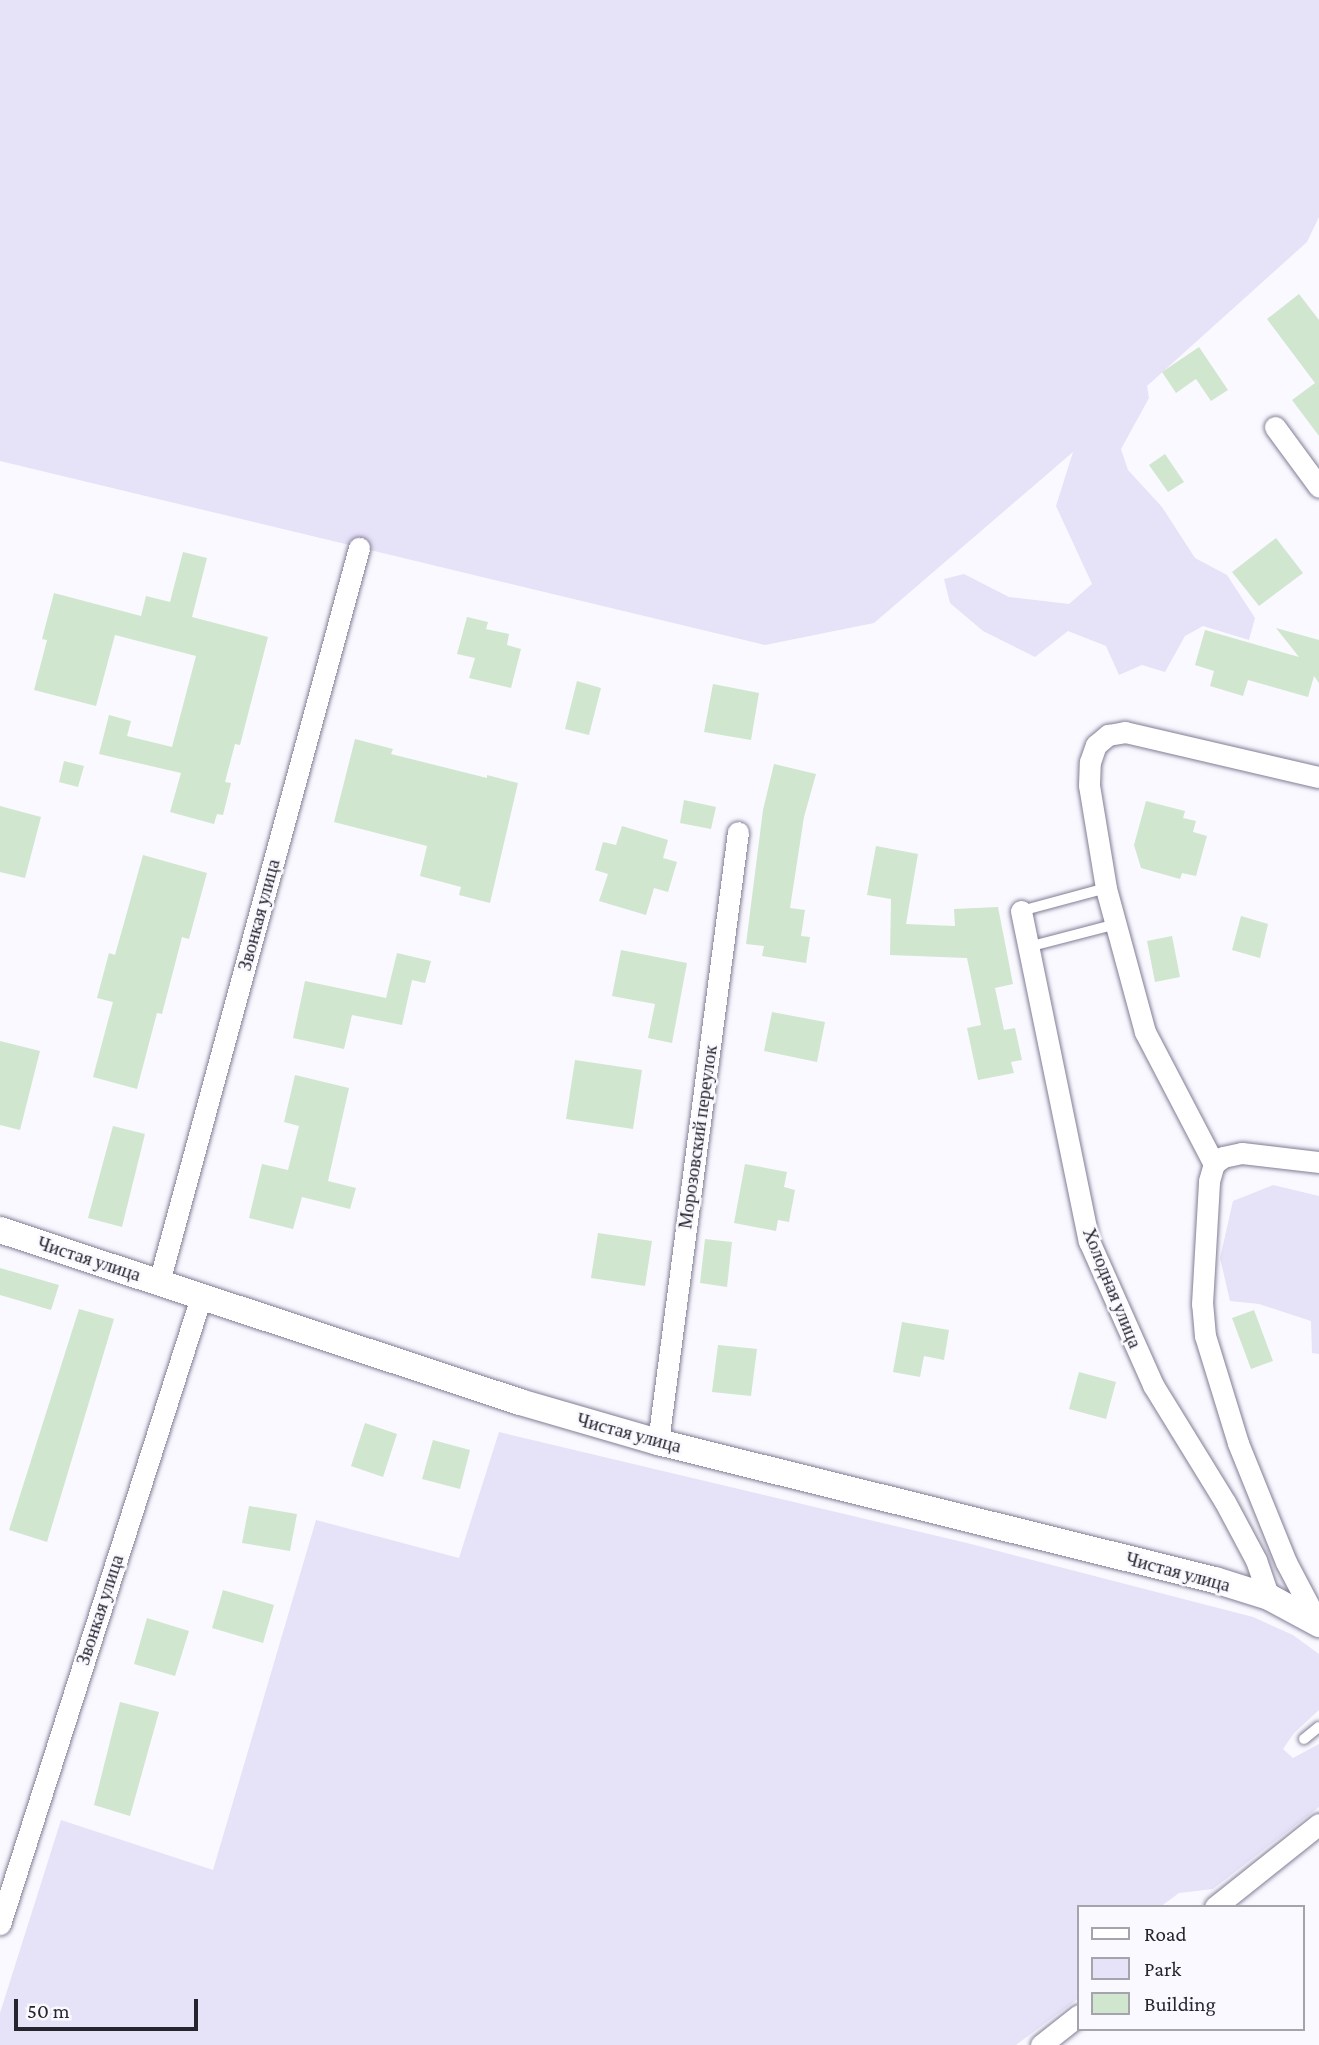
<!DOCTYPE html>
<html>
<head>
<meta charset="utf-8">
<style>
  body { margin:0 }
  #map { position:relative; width:1319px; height:2045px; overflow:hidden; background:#faf9ff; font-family:"Crimson Pro",serif }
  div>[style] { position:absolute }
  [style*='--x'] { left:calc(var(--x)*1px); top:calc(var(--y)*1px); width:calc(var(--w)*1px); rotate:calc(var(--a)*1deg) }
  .green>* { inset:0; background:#e6e2f8 }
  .building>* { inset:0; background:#d1e6ce }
  .roads { filter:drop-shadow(0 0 2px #817d96) drop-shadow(0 0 2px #817d96) }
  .service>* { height:10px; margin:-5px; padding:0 5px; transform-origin:5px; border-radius:5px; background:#fff }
  .minor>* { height:21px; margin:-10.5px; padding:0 10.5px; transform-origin:10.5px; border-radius:10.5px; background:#fff }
  .tertiary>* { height:26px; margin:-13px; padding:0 13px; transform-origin:13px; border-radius:13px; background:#fff }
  span { translate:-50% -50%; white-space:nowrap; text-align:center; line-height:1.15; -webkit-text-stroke:5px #faf9ff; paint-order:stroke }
  .street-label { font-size:19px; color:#26252f }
  .legend { position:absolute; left:1077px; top:1905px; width:228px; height:126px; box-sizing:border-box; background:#faf9ff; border:2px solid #a5a4ac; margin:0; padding:9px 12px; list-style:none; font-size:21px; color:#26252f }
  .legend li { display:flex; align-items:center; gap:14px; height:35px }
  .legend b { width:35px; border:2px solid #a5a4ac }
  .scale { position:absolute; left:14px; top:1999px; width:184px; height:32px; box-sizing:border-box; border:4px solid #26252f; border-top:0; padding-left:9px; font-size:21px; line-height:24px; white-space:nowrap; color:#26252f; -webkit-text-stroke:5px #faf9ff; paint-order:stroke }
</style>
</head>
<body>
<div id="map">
  <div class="green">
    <i style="clip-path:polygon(0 0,1319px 0,1319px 217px,1307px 242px,1147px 386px,1149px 398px,1121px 449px,1128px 470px,1162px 507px,1195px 558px,1227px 575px,1255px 618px,1249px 640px,1203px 626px,1185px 636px,1165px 672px,1142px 665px,1119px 675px,1106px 646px,1068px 631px,1035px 657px,983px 631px,950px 603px,944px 579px,964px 574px,1009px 597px,1069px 604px,1092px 584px,1056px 506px,1073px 452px,874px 623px,765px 645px,0 461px)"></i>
    <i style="clip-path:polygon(1273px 1185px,1319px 1196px,1319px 1354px,1312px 1353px,1311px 1321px,1259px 1304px,1230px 1301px,1220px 1258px,1233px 1201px)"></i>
    <i style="clip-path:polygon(499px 1432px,971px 1544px,1253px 1617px,1293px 1635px,1319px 1654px,1319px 1710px,1294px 1733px,1283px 1749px,1293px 1758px,1319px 1744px,1319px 1807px,1213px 1889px,1179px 1893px,1160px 1907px,1079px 1907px,1079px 1998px,1016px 2045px,0 2045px,0 2013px,61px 1820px,213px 1870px,316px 1520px,459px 1558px)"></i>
  </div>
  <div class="building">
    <i style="clip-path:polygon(1299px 294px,1319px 320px,1319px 436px,1292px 400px,1315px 383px,1267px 319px)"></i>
    <i style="clip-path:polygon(1199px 347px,1228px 390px,1211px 401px,1196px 379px,1176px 393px,1162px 372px)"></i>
    <i style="clip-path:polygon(1165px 454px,1184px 482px,1168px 492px,1149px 465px)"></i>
    <i style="clip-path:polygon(1276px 538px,1303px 573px,1259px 606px,1232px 572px)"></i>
    <i style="clip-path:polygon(183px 552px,207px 558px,192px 617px,268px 637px,240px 745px,235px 744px,225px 782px,231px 783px,223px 815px,217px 814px,214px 824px,170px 812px,181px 773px,99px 754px,109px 715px,131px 721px,127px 736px,172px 747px,196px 656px,115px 635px,96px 706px,34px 690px,47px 640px,42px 639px,54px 593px,141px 616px,146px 596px,170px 602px)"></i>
    <i style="clip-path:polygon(467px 617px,488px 622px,486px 629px,509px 634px,507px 645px,521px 649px,511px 688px,469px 678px,475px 658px,457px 654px)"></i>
    <i style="clip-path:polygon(1276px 628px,1319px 640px,1319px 683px,1314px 676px,1308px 697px,1248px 680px,1243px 696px,1210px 686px,1214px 671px,1195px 665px,1205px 630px,1299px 657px)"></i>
    <i style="clip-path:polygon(577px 681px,601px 688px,589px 735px,565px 729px)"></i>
    <i style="clip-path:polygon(713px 684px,759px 693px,751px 740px,704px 732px)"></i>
    <i style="clip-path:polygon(355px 739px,393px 749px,391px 754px,487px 778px,487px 775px,518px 783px,490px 903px,459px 895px,461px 887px,420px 876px,427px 846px,334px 822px)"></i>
    <i style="clip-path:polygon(64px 761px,84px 766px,78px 787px,59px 782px)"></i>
    <i style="clip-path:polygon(774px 764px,816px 774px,804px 817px,790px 908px,805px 910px,801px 936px,810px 937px,806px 963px,762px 956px,764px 946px,746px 944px,763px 810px)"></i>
    <i style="clip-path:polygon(684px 800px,716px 807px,711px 829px,680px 823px)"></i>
    <i style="clip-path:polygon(1146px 801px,1185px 811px,1183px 818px,1196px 821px,1193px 832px,1207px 836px,1196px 876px,1182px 873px,1180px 879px,1141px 868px,1134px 845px)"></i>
    <i style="clip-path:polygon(0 806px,41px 817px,25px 878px,0 872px)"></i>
    <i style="clip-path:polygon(622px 826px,668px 840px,663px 858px,677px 862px,668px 892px,654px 888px,646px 915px,599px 901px,608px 874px,595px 870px,603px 842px,616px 845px)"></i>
    <i style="clip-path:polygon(876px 846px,918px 854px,906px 924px,955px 926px,954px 909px,998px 907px,1013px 984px,995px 988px,1004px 1030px,1015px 1028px,1022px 1060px,1011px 1062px,1014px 1073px,978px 1080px,967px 1028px,981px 1025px,967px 958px,890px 955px,891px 899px,867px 895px)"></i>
    <i style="clip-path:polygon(143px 855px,207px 873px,189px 939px,182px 937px,162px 1014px,157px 1013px,137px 1089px,93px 1077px,113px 1002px,97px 998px,109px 953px,115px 955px)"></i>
    <i style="clip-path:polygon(1241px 916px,1268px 924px,1260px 958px,1232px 950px)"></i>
    <i style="clip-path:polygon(1172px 936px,1180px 977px,1155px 982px,1147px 941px)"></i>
    <i style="clip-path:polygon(621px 950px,687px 963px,672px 1043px,648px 1038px,655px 1004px,612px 996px)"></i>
    <i style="clip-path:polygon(397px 953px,431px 961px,425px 983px,412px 980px,402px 1025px,352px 1015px,344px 1049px,293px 1038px,305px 981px,386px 998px)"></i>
    <i style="clip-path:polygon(772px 1012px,825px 1022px,817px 1062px,764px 1051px)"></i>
    <i style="clip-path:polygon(0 1041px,40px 1051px,20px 1130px,0 1125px)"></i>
    <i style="clip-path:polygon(575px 1060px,642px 1070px,633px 1129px,566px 1119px)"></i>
    <i style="clip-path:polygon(295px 1075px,349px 1088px,328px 1181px,356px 1188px,350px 1209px,302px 1197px,293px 1229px,249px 1218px,262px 1164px,288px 1170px,299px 1126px,284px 1122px)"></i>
    <i style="clip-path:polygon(113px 1126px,145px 1134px,122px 1227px,88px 1218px)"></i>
    <i style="clip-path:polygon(745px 1164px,787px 1172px,784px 1187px,795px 1190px,789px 1222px,778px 1220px,776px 1231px,734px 1223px)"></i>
    <i style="clip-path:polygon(598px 1233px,652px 1241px,645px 1286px,591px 1278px)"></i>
    <i style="clip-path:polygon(705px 1239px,732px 1242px,727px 1287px,700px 1283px)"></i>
    <i style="clip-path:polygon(0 1268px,59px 1285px,51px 1310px,0 1295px)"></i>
    <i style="clip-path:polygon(79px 1309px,114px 1319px,47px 1542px,9px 1530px)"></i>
    <i style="clip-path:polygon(1254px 1310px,1273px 1361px,1251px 1369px,1232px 1318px)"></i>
    <i style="clip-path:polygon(902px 1322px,949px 1330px,944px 1360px,924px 1356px,920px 1377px,893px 1372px)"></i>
    <i style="clip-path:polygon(718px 1345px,757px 1349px,751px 1396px,712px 1392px)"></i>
    <i style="clip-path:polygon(1079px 1372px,1116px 1382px,1106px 1419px,1069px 1409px)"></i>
    <i style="clip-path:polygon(365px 1423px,397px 1434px,383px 1477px,351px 1466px)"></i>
    <i style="clip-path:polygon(433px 1440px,470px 1450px,460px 1489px,422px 1479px)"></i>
    <i style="clip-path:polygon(249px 1506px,297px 1514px,290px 1551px,242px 1543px)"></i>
    <i style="clip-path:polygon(223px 1590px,274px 1605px,263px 1643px,212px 1628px)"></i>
    <i style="clip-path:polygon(147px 1618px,189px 1631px,175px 1676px,134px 1664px)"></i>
    <i style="clip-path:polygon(120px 1702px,159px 1712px,130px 1816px,94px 1805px)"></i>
  </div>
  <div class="roads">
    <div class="service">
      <i style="--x:1021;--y:911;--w:88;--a:-15.1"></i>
      <i style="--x:1028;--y:947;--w:91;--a:-14.6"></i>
      <i style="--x:1304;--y:1739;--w:19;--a:-39"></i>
    </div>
    <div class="minor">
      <i style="--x:1275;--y:427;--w:74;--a:53.7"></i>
      <i style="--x:1021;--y:911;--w:337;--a:78.4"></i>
      <i style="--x:1089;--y:1241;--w:158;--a:66"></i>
      <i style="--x:1153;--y:1385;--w:137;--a:58.4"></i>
      <i style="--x:1225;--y:1502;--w:66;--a:61.9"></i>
      <i style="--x:1256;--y:1560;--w:39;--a:71"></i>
      <i style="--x:1214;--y:1164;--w:11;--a:-38"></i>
      <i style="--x:1223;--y:1157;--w:19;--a:-12"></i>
      <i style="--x:1242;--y:1153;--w:78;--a:6.7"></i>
      <i style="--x:159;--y:1282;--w:761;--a:-74.76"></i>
      <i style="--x:658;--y:1442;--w:615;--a:-82.53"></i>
      <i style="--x:1318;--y:1623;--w:69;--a:-117.7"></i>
      <i style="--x:1286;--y:1562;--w:128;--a:-112"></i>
      <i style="--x:1238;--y:1443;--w:112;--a:-107.1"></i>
      <i style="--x:1205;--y:1336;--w:32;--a:-95"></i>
      <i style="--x:1202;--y:1304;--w:123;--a:-86.7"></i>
      <i style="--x:1209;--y:1181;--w:18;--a:-74"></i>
      <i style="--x:1214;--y:1164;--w:149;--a:-117.6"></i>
      <i style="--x:1145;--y:1032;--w:149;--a:-105.2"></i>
      <i style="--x:1106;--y:888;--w:104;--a:-99.4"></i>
      <i style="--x:1089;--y:785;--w:23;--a:-88"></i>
      <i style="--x:1090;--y:762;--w:18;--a:-71"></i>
      <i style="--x:1096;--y:745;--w:16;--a:-40"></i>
      <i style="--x:1108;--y:735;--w:17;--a:-10"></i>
      <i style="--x:1125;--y:732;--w:199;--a:13.1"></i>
      <i style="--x:1215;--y:1907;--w:133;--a:-38.6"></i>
      <i style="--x:0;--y:1924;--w:658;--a:-72.23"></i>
      <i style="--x:1041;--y:2045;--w:48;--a:-38.3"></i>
    </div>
    <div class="tertiary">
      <i style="--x:0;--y:1230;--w:548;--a:18.3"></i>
      <i style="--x:520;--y:1402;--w:144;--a:16.2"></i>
      <i style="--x:658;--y:1442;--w:574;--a:13.92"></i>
      <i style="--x:1215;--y:1580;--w:57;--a:17.5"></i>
      <i style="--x:1269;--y:1597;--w:57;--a:28.4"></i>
    </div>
  </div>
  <div class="street-label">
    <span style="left:259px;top:915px;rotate:-75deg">Звонкая улица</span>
    <span style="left:698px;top:1137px;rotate:-82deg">Морозовский переулок</span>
    <span style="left:89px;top:1259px;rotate:18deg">Чистая улица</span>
    <span style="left:1112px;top:1288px;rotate:68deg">Холодная улица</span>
    <span style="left:629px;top:1433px;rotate:15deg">Чистая улица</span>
    <span style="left:1178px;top:1572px;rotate:15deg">Чистая улица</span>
    <span style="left:100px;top:1610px;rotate:-72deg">Звонкая улица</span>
  </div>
  <ul class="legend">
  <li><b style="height:9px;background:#fff"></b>Road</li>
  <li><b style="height:19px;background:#e6e2f8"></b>Park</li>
  <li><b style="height:19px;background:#d1e6ce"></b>Building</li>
  </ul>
  <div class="scale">50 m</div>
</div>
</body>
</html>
